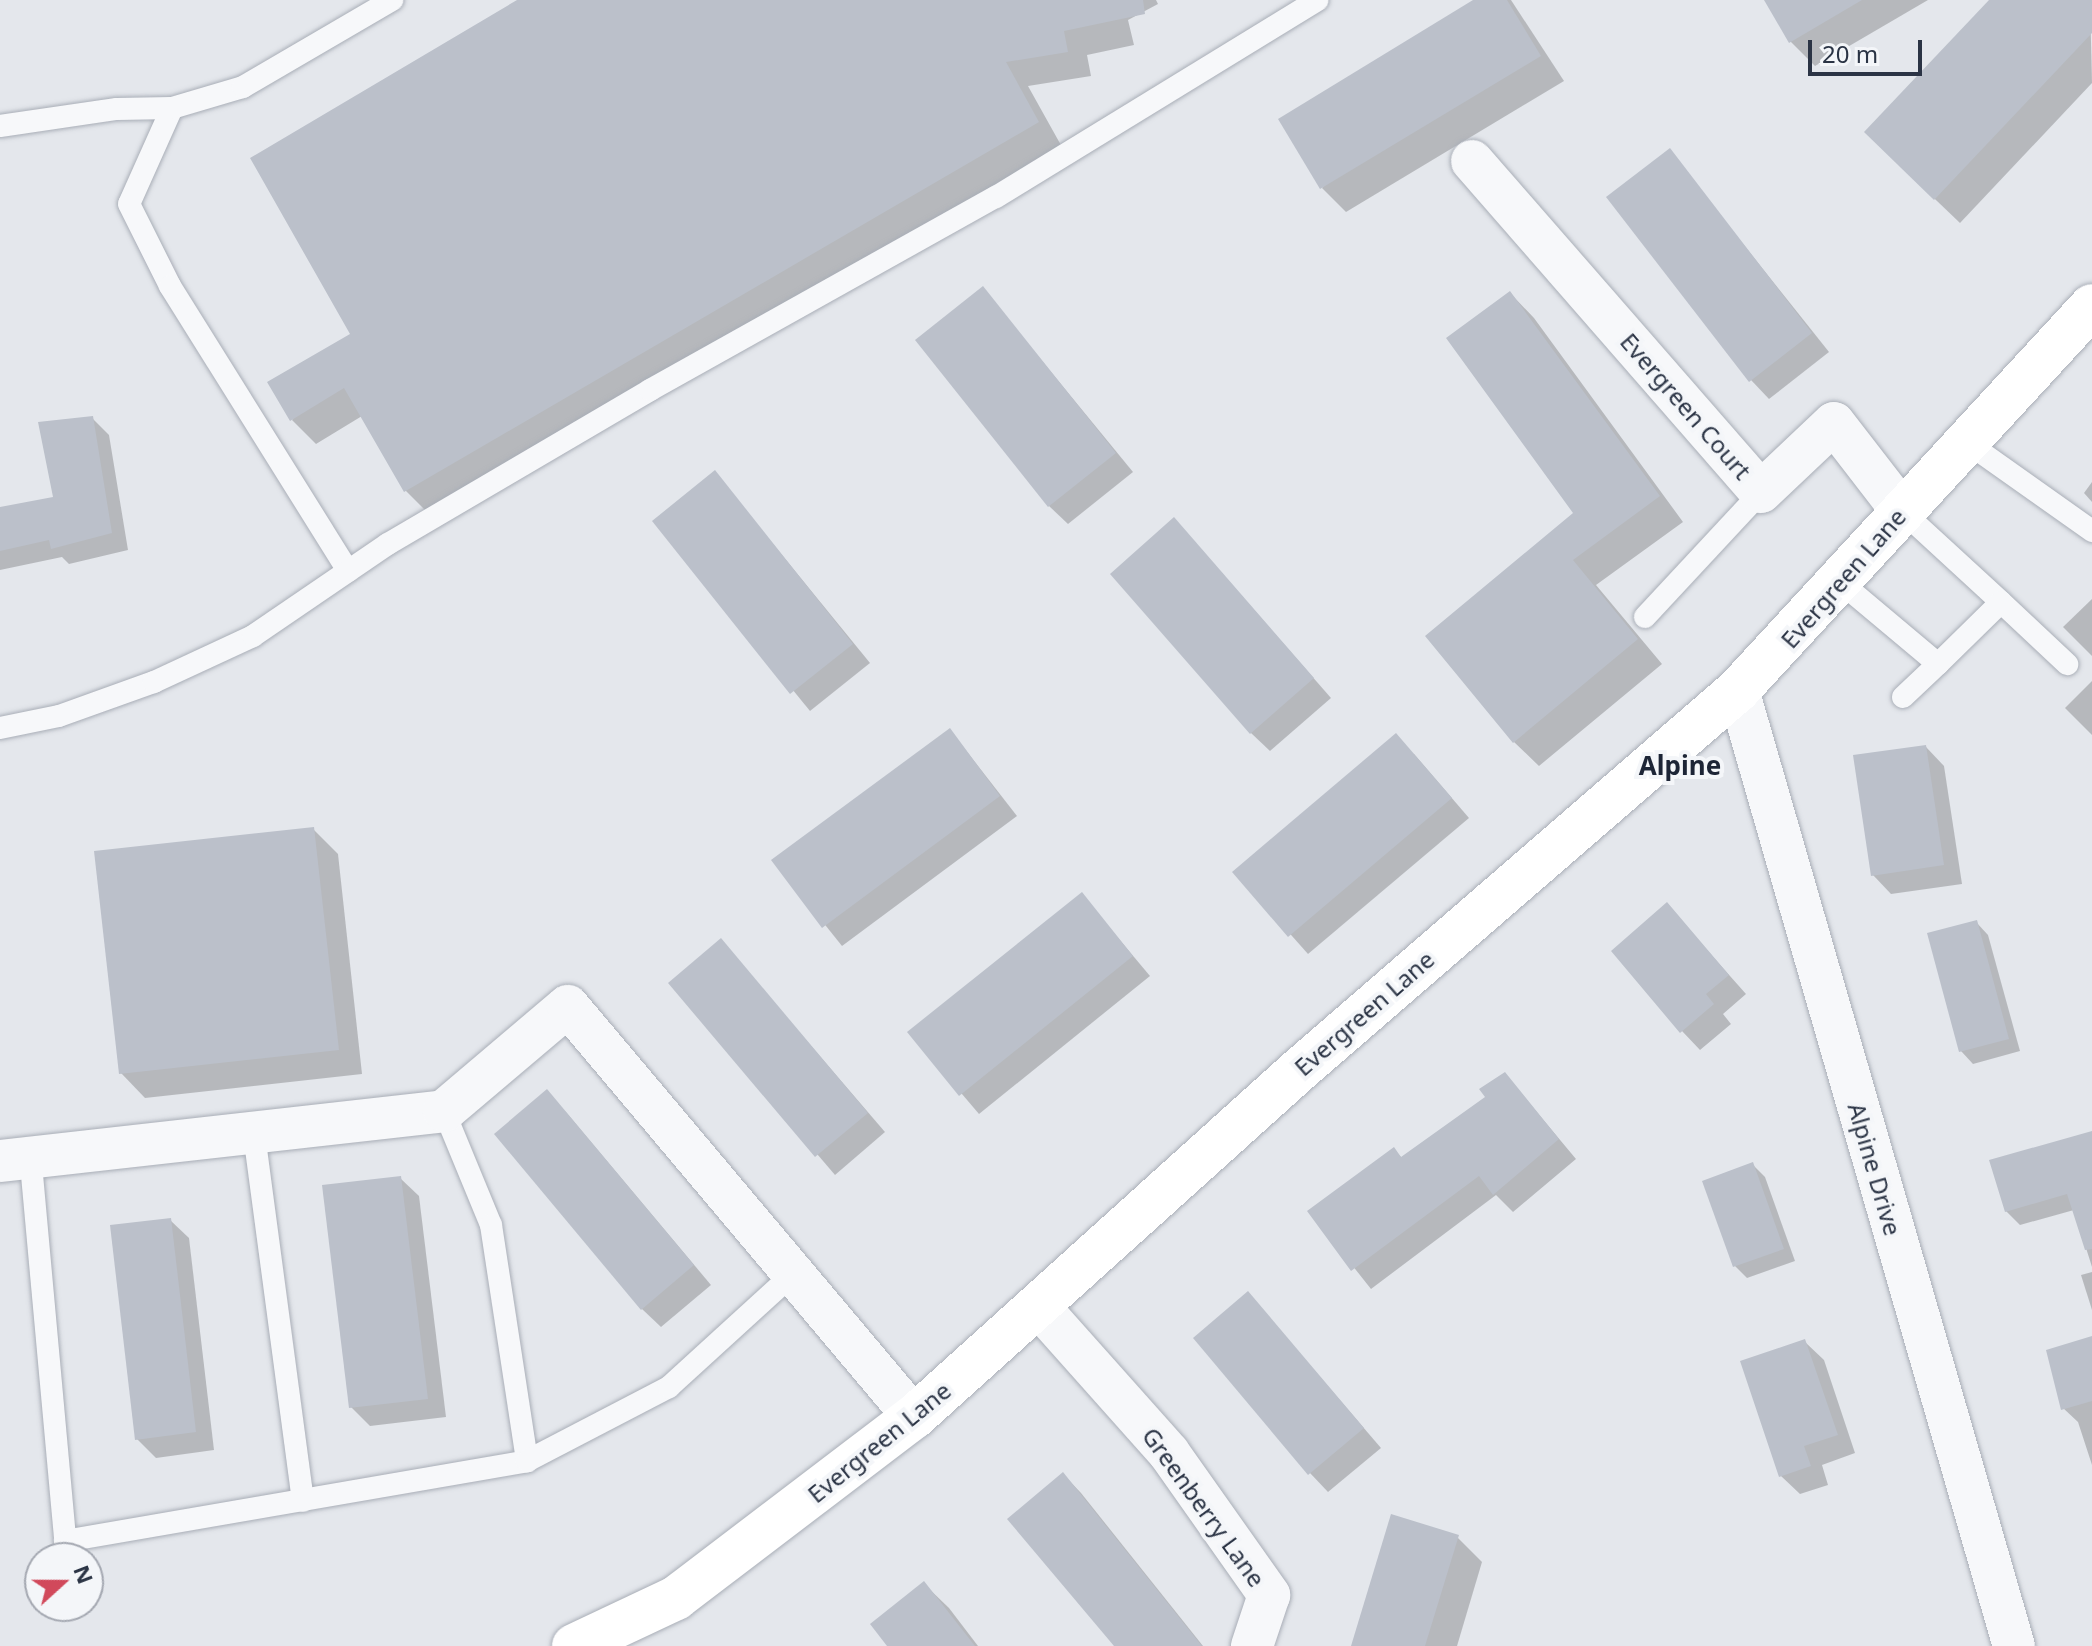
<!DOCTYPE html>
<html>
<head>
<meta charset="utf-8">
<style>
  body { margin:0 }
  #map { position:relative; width:2092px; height:1646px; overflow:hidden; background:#e4e7ec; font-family:"Noto Sans",sans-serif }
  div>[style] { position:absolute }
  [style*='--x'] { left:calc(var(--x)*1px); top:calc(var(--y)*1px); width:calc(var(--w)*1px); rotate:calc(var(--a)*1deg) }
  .shadow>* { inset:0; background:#0003 }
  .building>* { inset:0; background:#bbc0ca }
  .roads { filter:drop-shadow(0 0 2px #a9aeb7) drop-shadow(0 0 2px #a9aeb7) }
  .lane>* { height:22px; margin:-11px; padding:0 11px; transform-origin:11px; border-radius:11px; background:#f7f8fa }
  .street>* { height:42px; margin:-21px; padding:0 21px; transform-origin:21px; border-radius:21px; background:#f7f8fa }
  .secondary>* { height:44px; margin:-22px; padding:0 22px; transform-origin:22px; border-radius:22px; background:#fff }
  span { translate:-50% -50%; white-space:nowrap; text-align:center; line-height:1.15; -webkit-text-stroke:8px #f4f6f9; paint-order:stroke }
  .street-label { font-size:24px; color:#2b3445 }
  .neighbourhood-label { font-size:26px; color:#1d2536; font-weight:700 }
  .north { position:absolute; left:24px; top:1542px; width:80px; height:80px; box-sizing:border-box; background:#f4f6f9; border:2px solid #a4a8b1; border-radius:50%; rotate:69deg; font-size:22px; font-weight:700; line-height:32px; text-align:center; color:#2b3445 }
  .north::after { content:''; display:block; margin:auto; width:28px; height:36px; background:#d1495b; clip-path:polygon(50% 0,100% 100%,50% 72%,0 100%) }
  .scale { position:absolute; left:1808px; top:40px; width:114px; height:36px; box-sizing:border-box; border:4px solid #2b3445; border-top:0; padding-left:10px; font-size:24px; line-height:28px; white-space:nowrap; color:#2b3445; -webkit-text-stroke:6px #f4f6f9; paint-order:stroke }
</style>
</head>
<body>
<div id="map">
  <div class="shadow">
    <i style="clip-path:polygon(524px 0,1156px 0,1158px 4px,1128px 20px,1134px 45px,1087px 55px,1091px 76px,1028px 86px,1062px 147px,430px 515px,406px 491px,362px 416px,316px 444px,292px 420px,352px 335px)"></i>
    <i style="clip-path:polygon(1477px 0,1511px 0,1564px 81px,1346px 212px,1322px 188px)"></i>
    <i style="clip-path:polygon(1766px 0,1928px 0,1815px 66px,1790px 41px)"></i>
    <i style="clip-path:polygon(1992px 0,2090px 0,2092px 83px,1960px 223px,1891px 157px)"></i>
    <i style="clip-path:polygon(1669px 151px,1829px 352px,1769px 399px,1751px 380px)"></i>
    <i style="clip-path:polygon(983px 289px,1133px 472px,1068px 524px,1049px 506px)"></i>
    <i style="clip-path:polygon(1510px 293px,1534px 318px,1683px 522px,1596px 585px,1662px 664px,1539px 766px,1514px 742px,1576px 513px)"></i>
    <i style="clip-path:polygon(92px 418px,109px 435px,128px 550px,69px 564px,62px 557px,0 570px,0 509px,55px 498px)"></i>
    <i style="clip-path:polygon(715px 473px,870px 663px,810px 711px,655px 521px)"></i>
    <i style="clip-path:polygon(2092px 482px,2092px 502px,2084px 493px)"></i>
    <i style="clip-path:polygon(1192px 539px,1331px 698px,1270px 751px,1251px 733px)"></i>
    <i style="clip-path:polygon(2092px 599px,2092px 656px,2063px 627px)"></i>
    <i style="clip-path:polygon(2092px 681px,2092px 735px,2065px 708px)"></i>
    <i style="clip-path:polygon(950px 730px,1017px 816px,842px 946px,774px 861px)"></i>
    <i style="clip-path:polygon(1926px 747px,1944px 766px,1962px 884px,1891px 894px,1873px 875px)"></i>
    <i style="clip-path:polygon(1414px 754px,1469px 818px,1308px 954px,1235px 872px)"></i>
    <i style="clip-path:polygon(313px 829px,338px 854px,362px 1074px,145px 1098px,121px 1073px)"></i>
    <i style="clip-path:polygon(1082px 895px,1150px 976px,979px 1114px,910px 1033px)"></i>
    <i style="clip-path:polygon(1667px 905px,1746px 994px,1723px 1014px,1731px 1024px,1700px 1050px,1682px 1031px)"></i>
    <i style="clip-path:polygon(1976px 922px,1988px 935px,2020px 1051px,1973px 1064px,1961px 1051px)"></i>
    <i style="clip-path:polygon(721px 941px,885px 1132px,835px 1175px,671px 983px)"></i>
    <i style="clip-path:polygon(1505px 1074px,1576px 1159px,1513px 1212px,1496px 1195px,1371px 1289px,1310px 1212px,1393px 1149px,1402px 1158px,1488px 1098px)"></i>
    <i style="clip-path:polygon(565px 1111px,711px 1285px,661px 1327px,642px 1309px)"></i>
    <i style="clip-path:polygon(2092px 1137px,2092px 1267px,2074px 1210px,2020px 1225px,2006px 1211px)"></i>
    <i style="clip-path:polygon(1752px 1164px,1765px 1177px,1795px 1261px,1747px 1278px,1735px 1266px)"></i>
    <i style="clip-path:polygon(400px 1178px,419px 1196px,446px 1417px,370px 1426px,351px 1407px)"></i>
    <i style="clip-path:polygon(170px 1220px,189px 1238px,214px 1450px,156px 1458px,137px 1439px)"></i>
    <i style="clip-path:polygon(2092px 1272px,2092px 1310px,2081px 1275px)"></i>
    <i style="clip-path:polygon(1248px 1293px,1381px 1448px,1328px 1492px,1310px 1473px)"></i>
    <i style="clip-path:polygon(2092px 1338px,2092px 1465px,2078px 1422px,2063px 1408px)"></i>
    <i style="clip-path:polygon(1805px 1342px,1824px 1360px,1855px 1453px,1822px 1465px,1828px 1485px,1800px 1494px,1781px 1476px)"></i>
    <i style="clip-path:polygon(1063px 1474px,1081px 1493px,1203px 1646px,1117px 1646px)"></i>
    <i style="clip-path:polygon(1457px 1537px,1482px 1562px,1457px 1646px,1353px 1646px)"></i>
    <i style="clip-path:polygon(924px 1584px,949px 1608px,978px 1646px,890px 1646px)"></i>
  </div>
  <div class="building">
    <i style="clip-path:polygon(517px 0,1143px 0,1145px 14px,1064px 31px,1068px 52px,1006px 62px,1039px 122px,404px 492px,344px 388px,290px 421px,267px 382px,350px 334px,250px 158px)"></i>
    <i style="clip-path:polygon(1473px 0,1507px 0,1541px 56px,1320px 189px,1278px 119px)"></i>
    <i style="clip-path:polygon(1764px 0,1862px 0,1789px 43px)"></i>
    <i style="clip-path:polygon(1989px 0,2092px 0,2092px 33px,1934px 200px,1864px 132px)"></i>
    <i style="clip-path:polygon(1670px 148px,1812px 333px,1749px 382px,1606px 197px)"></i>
    <i style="clip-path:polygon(983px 286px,1116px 453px,1048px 507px,915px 340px)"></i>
    <i style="clip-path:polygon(1510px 291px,1660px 496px,1573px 560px,1638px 639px,1513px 743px,1425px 636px,1573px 513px,1446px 338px)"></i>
    <i style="clip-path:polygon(93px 416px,112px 533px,51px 549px,49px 540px,0 551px,0 507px,53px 497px,38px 422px)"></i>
    <i style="clip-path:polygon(715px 470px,853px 644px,790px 694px,652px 521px)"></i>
    <i style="clip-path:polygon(1174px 517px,1314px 678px,1250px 734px,1110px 574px)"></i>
    <i style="clip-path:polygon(950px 728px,1000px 796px,822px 928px,771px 860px)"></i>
    <i style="clip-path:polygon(1396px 733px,1452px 798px,1288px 937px,1232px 872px)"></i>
    <i style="clip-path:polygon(1926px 745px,1944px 865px,1871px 876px,1853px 755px)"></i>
    <i style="clip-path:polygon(314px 827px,339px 1050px,119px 1074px,94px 851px)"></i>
    <i style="clip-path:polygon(1082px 892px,1133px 956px,959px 1096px,907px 1032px)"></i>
    <i style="clip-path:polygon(1667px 902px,1729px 975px,1706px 994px,1714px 1004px,1680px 1033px,1611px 951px)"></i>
    <i style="clip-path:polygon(1977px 920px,2009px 1039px,1959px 1052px,1927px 933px)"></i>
    <i style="clip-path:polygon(721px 938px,868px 1113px,815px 1157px,668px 983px)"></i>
    <i style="clip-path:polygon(1505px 1072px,1559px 1139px,1493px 1195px,1479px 1176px,1351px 1271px,1307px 1211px,1394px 1147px,1401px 1157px,1485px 1097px,1479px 1089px)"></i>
    <i style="clip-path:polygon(547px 1089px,694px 1265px,641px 1310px,494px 1134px)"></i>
    <i style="clip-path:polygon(2092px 1131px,2092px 1249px,2085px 1250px,2067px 1194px,2005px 1212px,1989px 1160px)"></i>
    <i style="clip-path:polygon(1753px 1162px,1784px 1249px,1733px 1267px,1702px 1181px)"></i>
    <i style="clip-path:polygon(401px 1176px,428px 1399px,349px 1408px,322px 1185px)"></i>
    <i style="clip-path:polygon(171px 1218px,196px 1432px,135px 1440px,110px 1225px)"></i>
    <i style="clip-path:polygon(1248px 1291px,1364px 1428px,1308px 1475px,1193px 1338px)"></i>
    <i style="clip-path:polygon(2092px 1336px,2092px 1401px,2061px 1410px,2046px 1350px)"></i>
    <i style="clip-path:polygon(1805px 1339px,1838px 1435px,1804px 1446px,1811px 1466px,1779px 1477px,1740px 1361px)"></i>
    <i style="clip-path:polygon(1063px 1472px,1202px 1646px,1114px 1646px,1007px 1519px)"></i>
    <i style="clip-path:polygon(1391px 1514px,1459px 1535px,1425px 1646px,1351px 1646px)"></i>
    <i style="clip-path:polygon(924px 1581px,975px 1646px,887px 1646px,870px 1624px)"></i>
  </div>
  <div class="roads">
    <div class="lane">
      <i style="--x:172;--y:108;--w:105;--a:114.1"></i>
      <i style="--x:129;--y:204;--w:92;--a:63.4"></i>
      <i style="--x:170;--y:286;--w:336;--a:58"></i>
      <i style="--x:0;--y:126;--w:118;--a:-8.3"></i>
      <i style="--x:117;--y:109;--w:55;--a:-1"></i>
      <i style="--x:172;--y:108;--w:74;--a:-16.5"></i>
      <i style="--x:243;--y:87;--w:173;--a:-30.3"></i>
      <i style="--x:1965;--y:441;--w:156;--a:35.3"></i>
      <i style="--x:1902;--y:511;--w:134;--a:42.6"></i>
      <i style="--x:1839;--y:581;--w:129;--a:40"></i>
      <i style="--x:1938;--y:664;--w:88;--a:-44.5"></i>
      <i style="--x:2001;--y:602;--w:91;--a:43.2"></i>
      <i style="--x:1645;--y:617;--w:171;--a:-47.1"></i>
      <i style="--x:1903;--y:697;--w:48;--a:-43.3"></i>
      <i style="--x:0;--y:728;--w:60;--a:-11.5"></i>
      <i style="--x:59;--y:716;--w:101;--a:-19.7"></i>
      <i style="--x:154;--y:682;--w:109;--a:-24.9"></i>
      <i style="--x:253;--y:636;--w:163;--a:-34.3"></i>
      <i style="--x:388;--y:544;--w:304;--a:-30.4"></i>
      <i style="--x:650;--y:390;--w:396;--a:-29.2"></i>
      <i style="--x:996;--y:197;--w:377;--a:-31.5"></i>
      <i style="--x:444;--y:1111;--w:123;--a:67.6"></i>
      <i style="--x:491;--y:1225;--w:239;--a:81.3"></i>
      <i style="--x:254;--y:1134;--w:370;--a:82.4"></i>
      <i style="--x:30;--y:1153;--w:390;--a:84.8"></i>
      <i style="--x:65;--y:1541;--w:469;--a:-9.8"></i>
      <i style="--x:527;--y:1461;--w:160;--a:-27.5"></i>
      <i style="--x:669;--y:1387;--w:171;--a:-42.4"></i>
    </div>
    <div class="street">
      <i style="--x:1472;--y:161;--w:439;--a:48.9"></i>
      <i style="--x:1761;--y:492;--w:100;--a:-43.4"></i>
      <i style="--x:1834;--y:423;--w:111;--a:52.3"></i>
      <i style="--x:1738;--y:690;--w:995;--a:73.9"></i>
      <i style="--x:0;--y:1161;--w:447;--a:-6.4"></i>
      <i style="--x:444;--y:1111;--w:162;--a:-40.3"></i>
      <i style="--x:568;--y:1006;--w:537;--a:49.91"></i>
      <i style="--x:1039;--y:1307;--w:195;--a:48.3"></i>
      <i style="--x:1169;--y:1453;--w:174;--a:54.8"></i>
      <i style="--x:1269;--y:1595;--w:54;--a:108.4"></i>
    </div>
    <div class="secondary">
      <i style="--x:574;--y:1646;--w:113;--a:-25.2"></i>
      <i style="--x:676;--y:1598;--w:299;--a:-37.3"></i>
      <i style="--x:914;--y:1417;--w:518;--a:-42.03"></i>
      <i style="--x:1299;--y:1070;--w:581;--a:-40.88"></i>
      <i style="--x:1738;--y:690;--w:522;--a:-47.33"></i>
    </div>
  </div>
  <div class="street-label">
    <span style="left:1686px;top:406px;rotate:49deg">Evergreen Court</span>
    <span style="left:1843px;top:578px;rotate:-49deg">Evergreen Lane</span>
    <span style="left:1364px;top:1013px;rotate:-41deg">Evergreen Lane</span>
    <span style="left:1875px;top:1169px;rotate:74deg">Alpine Drive</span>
    <span style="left:879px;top:1442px;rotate:-39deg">Evergreen Lane</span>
    <span style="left:1204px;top:1507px;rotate:54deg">Greenberry Lane</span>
  </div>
  <div class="neighbourhood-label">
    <span style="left:1680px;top:766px">Alpine</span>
  </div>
  <div class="north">N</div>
  <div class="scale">20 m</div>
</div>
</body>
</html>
